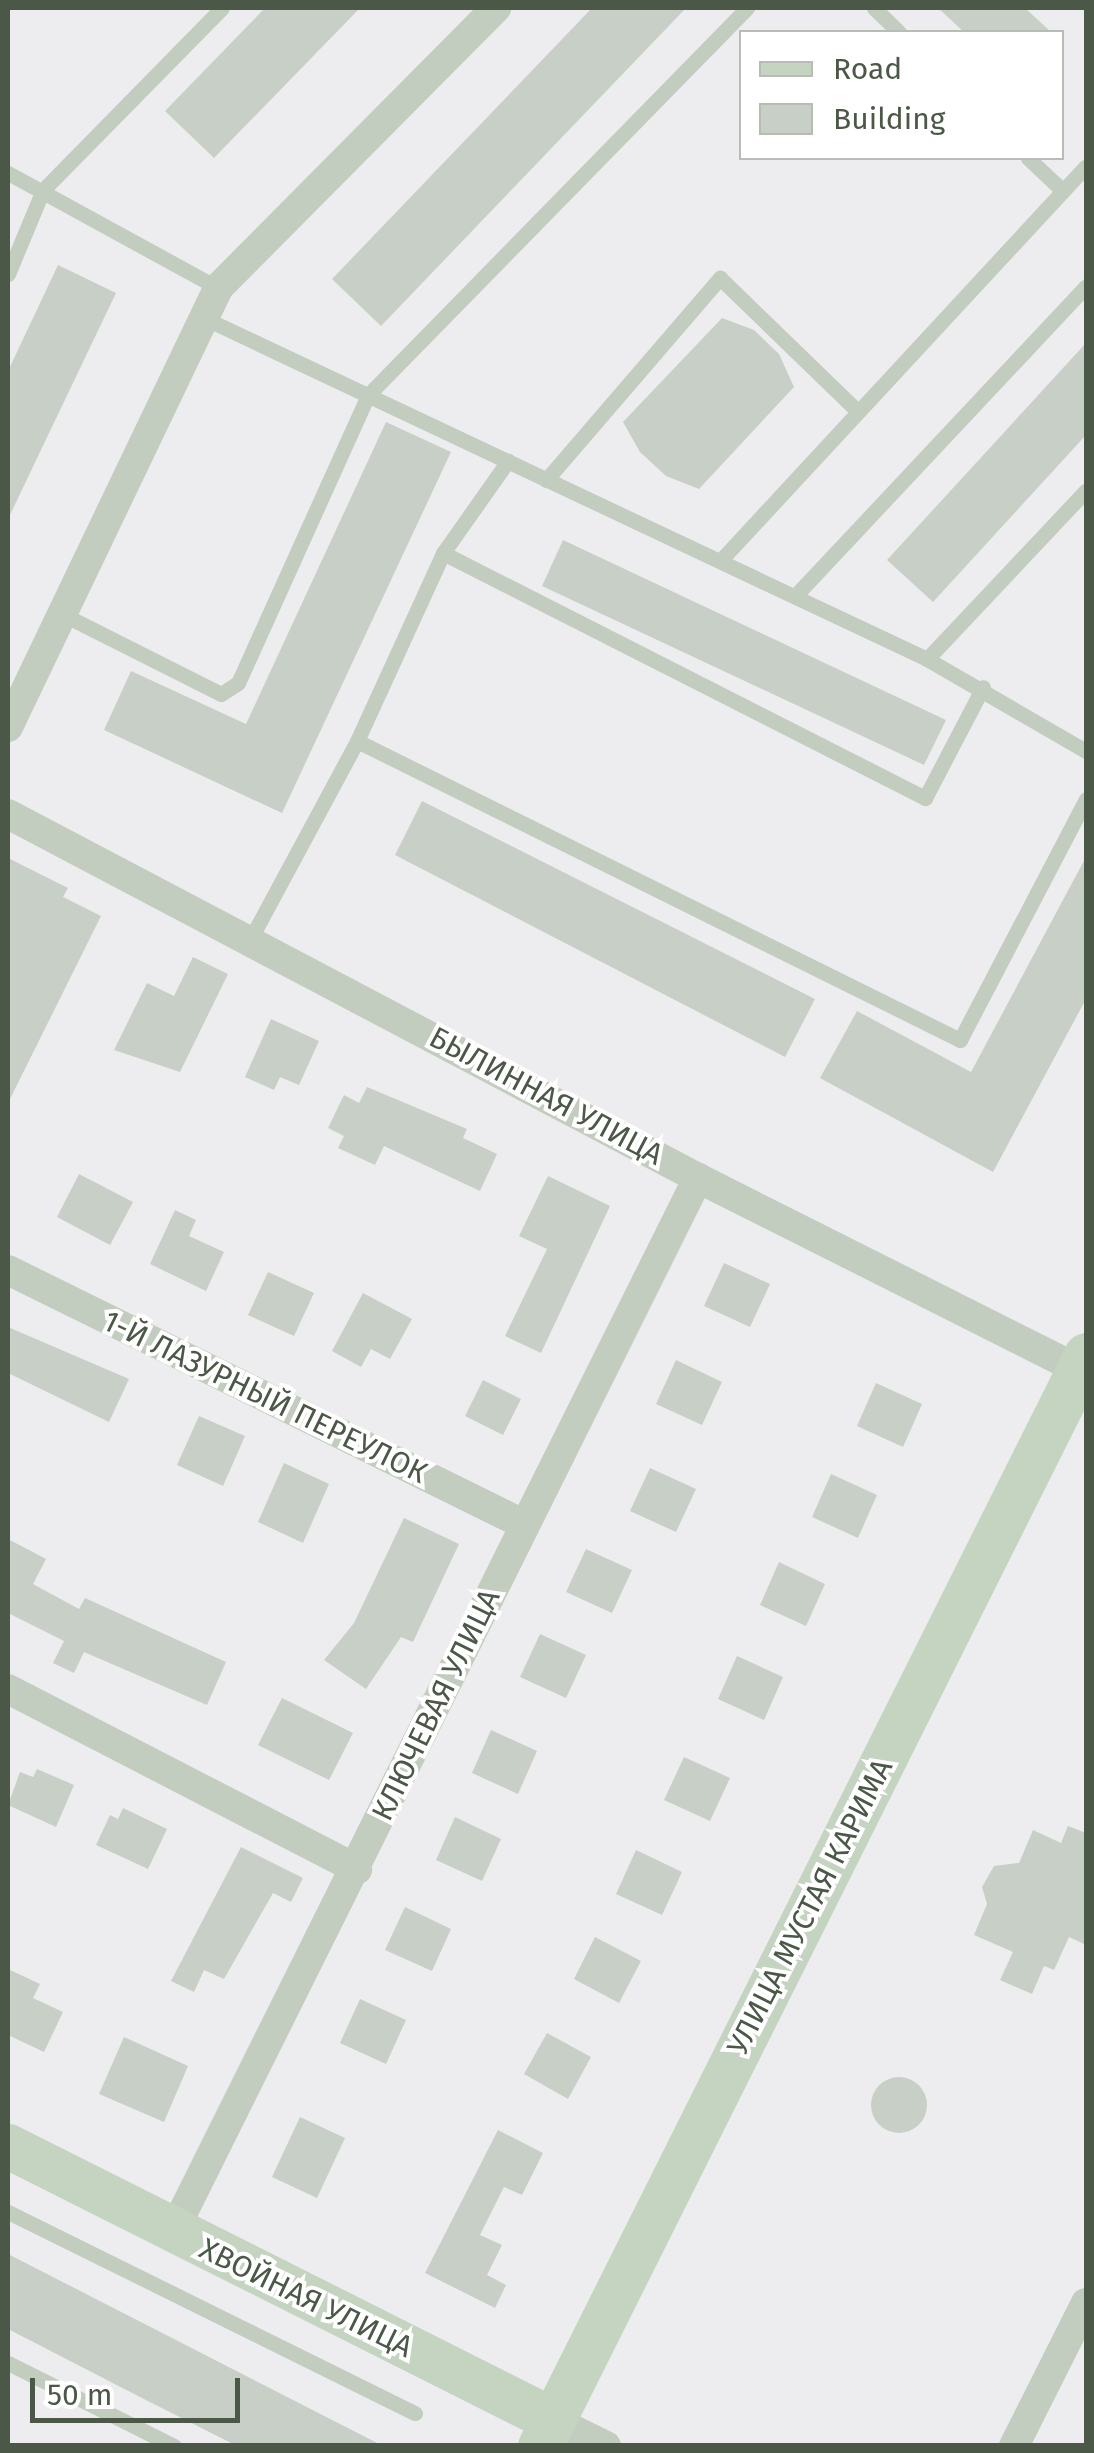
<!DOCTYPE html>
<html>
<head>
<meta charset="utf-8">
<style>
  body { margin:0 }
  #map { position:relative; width:1094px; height:2453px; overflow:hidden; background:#ededef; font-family:"Fira Sans",sans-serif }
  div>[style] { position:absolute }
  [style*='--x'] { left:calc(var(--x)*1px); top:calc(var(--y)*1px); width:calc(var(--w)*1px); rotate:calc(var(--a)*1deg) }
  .building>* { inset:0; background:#c8cfc7 }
  .round { border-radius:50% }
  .lane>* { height:15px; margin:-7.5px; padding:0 7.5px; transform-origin:7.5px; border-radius:7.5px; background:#c3cdbf }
  .street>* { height:30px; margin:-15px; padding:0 15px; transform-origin:15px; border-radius:15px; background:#c3cdbf }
  .secondary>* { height:45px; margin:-22.5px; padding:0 22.5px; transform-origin:22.5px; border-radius:22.5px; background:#c4d4c1 }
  span { translate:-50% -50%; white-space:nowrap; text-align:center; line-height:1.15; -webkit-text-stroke:8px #fff; paint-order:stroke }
  .street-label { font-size:30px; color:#4b5847 }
  .frame { position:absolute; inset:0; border:10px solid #4b5847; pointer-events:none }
  .legend { position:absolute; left:739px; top:30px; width:325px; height:130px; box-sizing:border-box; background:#fff; border:2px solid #b7bcb5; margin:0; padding:12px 18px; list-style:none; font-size:30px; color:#4b5847 }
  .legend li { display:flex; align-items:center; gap:20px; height:50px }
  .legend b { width:50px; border:2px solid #b7bcb5 }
  .scale { position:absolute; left:30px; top:2378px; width:210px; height:45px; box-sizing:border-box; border:5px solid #4b5847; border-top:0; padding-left:12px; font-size:30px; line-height:35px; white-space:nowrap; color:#4b5847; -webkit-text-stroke:8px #fff; paint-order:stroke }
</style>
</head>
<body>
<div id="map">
  <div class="building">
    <i style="clip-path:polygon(265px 8px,360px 8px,214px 158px,165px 111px)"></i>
    <i style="clip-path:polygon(592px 8px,686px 8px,381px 326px,332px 279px)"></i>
    <i style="clip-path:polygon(938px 8px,1025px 8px,1051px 32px,964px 32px)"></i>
    <i style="clip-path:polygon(58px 265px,116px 293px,8px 519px,8px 371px)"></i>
    <i style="clip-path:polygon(722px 318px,754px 330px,779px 354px,794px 387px,699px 489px,666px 476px,640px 452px,623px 422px)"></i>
    <i style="clip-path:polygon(1086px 343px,1086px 435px,933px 602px,887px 560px)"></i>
    <i style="clip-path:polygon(386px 422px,451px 452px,282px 813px,104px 730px,131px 671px,246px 724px)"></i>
    <i style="clip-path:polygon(563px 540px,946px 720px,924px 765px,542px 586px)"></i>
    <i style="clip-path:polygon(422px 801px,815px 999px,785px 1057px,395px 855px)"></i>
    <i style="clip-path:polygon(1086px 857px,1086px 999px,993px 1172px,820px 1078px,857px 1011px,971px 1072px)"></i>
    <i style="clip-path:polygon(8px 858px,68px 888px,63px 897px,101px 916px,8px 1103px)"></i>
    <i style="clip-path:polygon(193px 957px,228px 974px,180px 1072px,114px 1050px,147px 983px,174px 996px)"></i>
    <i style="clip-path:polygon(271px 1019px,319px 1041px,299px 1085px,280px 1077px,274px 1090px,245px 1077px)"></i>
    <i style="clip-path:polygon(367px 1087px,467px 1129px,463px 1138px,497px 1154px,480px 1191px,384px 1146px,375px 1165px,338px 1148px,344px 1136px,328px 1128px,344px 1095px,359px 1103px)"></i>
    <i style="clip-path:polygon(79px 1174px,133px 1202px,110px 1245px,57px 1217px)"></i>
    <i style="clip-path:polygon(548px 1176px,610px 1206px,541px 1353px,505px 1336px,547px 1249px,519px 1236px)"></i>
    <i style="clip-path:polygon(175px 1210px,196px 1220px,189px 1236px,224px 1252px,206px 1291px,150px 1264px)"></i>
    <i style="clip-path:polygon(724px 1263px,770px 1284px,750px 1327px,704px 1306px)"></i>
    <i style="clip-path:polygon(268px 1272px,314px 1293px,294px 1336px,248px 1315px)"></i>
    <i style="clip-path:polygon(363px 1293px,412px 1319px,390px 1359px,371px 1349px,361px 1367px,332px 1351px)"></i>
    <i style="clip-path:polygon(8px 1327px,129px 1379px,109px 1422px,8px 1373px)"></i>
    <i style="clip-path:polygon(676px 1360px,722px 1382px,702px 1425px,656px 1404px)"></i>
    <i style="clip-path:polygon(483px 1380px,521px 1399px,503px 1435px,465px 1416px)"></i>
    <i style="clip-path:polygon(876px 1383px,922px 1404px,903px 1447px,857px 1426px)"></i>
    <i style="clip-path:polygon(199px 1416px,245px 1436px,223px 1486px,177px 1465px)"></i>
    <i style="clip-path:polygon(284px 1463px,329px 1484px,303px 1543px,258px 1522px)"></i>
    <i style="clip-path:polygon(650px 1468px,696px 1489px,676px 1532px,630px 1511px)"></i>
    <i style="clip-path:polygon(831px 1474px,877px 1495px,858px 1538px,812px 1517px)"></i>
    <i style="clip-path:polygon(404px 1518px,459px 1544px,413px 1642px,401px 1637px,366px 1689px,324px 1660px,354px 1623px)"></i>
    <i style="clip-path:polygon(8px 1539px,46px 1559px,33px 1584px,79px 1609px,85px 1598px,226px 1662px,207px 1705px,84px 1652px,74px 1673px,53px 1663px,64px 1641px,8px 1613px)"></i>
    <i style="clip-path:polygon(586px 1549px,632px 1570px,612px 1613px,566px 1592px)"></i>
    <i style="clip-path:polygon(779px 1562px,825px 1584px,806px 1626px,760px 1605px)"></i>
    <i style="clip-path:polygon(540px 1634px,586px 1655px,566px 1698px,520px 1677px)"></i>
    <i style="clip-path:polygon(737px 1656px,783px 1677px,764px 1720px,718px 1699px)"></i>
    <i style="clip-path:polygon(282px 1698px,353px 1733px,329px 1780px,258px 1745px)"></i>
    <i style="clip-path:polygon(491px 1730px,537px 1751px,518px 1794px,472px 1773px)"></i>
    <i style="clip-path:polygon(684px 1757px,730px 1778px,710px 1821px,664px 1800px)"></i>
    <i style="clip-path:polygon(37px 1769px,74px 1785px,56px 1827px,8px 1805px,20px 1772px,33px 1777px)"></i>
    <i style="clip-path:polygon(123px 1808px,167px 1829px,148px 1869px,96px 1845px,110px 1815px,118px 1819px)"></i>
    <i style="clip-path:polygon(455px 1817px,501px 1839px,482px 1881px,436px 1860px)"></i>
    <i style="clip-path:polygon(1068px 1826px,1086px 1833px,1086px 1945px,1069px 1937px,1054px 1970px,1044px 1966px,1032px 1994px,1000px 1980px,1013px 1952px,974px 1935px,987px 1904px,982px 1887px,994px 1866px,1019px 1863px,1033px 1830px,1061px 1843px)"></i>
    <i style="clip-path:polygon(241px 1847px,303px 1878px,291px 1902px,273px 1893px,224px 1979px,204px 1970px,194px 1992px,171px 1981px)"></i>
    <i style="clip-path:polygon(636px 1850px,682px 1872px,662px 1915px,616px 1894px)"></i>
    <i style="clip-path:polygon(405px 1907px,451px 1929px,432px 1971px,385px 1950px)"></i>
    <i style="clip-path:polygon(595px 1937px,641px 1961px,619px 2003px,574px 1979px)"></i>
    <i style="clip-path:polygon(8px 1969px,40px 1984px,33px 1998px,63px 2012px,44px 2052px,8px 2035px)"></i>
    <i style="clip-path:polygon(360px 1999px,406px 2020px,386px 2064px,340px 2043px)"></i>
    <i style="clip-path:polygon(547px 2033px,591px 2057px,568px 2099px,524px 2074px)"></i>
    <i style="clip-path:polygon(124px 2037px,188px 2066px,164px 2122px,99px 2094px)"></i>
    <i class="round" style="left:871px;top:2077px;width:56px;height:56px"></i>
    <i style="clip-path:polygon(300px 2117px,345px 2138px,317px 2198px,272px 2177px)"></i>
    <i style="clip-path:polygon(498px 2130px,543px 2153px,522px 2195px,504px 2187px,480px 2235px,502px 2245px,487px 2275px,506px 2285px,495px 2308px,425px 2273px)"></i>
    <i style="clip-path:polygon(8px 2254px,383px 2446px,237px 2446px,138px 2396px,8px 2329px)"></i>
  </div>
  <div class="lane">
    <i style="--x:874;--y:8;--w:35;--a:44"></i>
    <i style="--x:1028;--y:158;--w:48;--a:43.3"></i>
    <i style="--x:8;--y:173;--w:239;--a:28.7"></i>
    <i style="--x:8;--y:274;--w:91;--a:-67.4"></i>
    <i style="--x:43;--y:190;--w:255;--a:-45.5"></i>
    <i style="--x:204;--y:318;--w:799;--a:25.25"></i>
    <i style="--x:927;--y:659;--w:184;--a:30.1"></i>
    <i style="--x:546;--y:480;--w:267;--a:-49.3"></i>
    <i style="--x:720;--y:278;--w:190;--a:44.1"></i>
    <i style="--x:443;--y:553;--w:541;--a:26.94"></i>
    <i style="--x:925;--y:798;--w:125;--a:-62.4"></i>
    <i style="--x:720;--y:561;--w:538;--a:-47.18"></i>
    <i style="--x:795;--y:596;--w:425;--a:-46.8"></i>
    <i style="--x:62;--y:614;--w:178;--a:26.7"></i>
    <i style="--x:221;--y:694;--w:20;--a:-33"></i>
    <i style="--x:238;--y:683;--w:316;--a:-65.7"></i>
    <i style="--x:368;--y:395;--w:542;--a:-45.6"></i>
    <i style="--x:927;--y:659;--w:232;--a:-46.7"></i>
    <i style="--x:357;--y:741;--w:673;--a:26.37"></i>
    <i style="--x:960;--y:1040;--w:272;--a:-62.4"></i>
    <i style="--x:251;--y:938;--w:224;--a:-61.7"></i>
    <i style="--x:357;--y:741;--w:207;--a:-65.4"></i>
    <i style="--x:443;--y:553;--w:113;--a:-54.8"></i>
    <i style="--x:8;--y:2212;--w:454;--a:26.3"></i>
    <i style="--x:8;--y:2363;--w:186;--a:26.6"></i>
  </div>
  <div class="street">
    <i style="--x:8;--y:727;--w:487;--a:-64.4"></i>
    <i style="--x:218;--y:288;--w:395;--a:-45.2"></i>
    <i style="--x:8;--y:814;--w:780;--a:27.81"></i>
    <i style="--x:698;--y:1178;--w:434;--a:26.7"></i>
    <i style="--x:8;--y:1270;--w:574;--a:26.25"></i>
    <i style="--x:8;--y:1689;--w:393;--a:27.3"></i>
    <i style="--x:173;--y:2232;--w:1178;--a:-63.52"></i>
    <i style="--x:553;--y:2420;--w:59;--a:26.1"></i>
    <i style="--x:1014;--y:2446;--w:160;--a:-63.3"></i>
  </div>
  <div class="secondary">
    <i style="--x:8;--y:2146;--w:610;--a:26.69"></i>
    <i style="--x:540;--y:2446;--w:1220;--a:-63.41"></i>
  </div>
  <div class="street-label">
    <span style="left:546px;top:1096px;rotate:28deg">БЫЛИННАЯ УЛИЦА</span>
    <span style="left:265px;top:1397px;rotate:26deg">1-Й ЛАЗУРНЫЙ ПЕРЕУЛОК</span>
    <span style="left:436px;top:1705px;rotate:-64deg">КЛЮЧЕВАЯ УЛИЦА</span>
    <span style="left:810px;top:1907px;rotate:-63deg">УЛИЦА МУСТАЯ КАРИМА</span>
    <span style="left:306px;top:2298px;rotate:26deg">ХВОЙНАЯ УЛИЦА</span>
  </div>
  <div class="frame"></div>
  <ul class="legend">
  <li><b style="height:12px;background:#c4d4c1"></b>Road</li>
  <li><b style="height:28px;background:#c8cfc7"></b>Building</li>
  </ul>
  <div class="scale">50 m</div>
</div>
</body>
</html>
